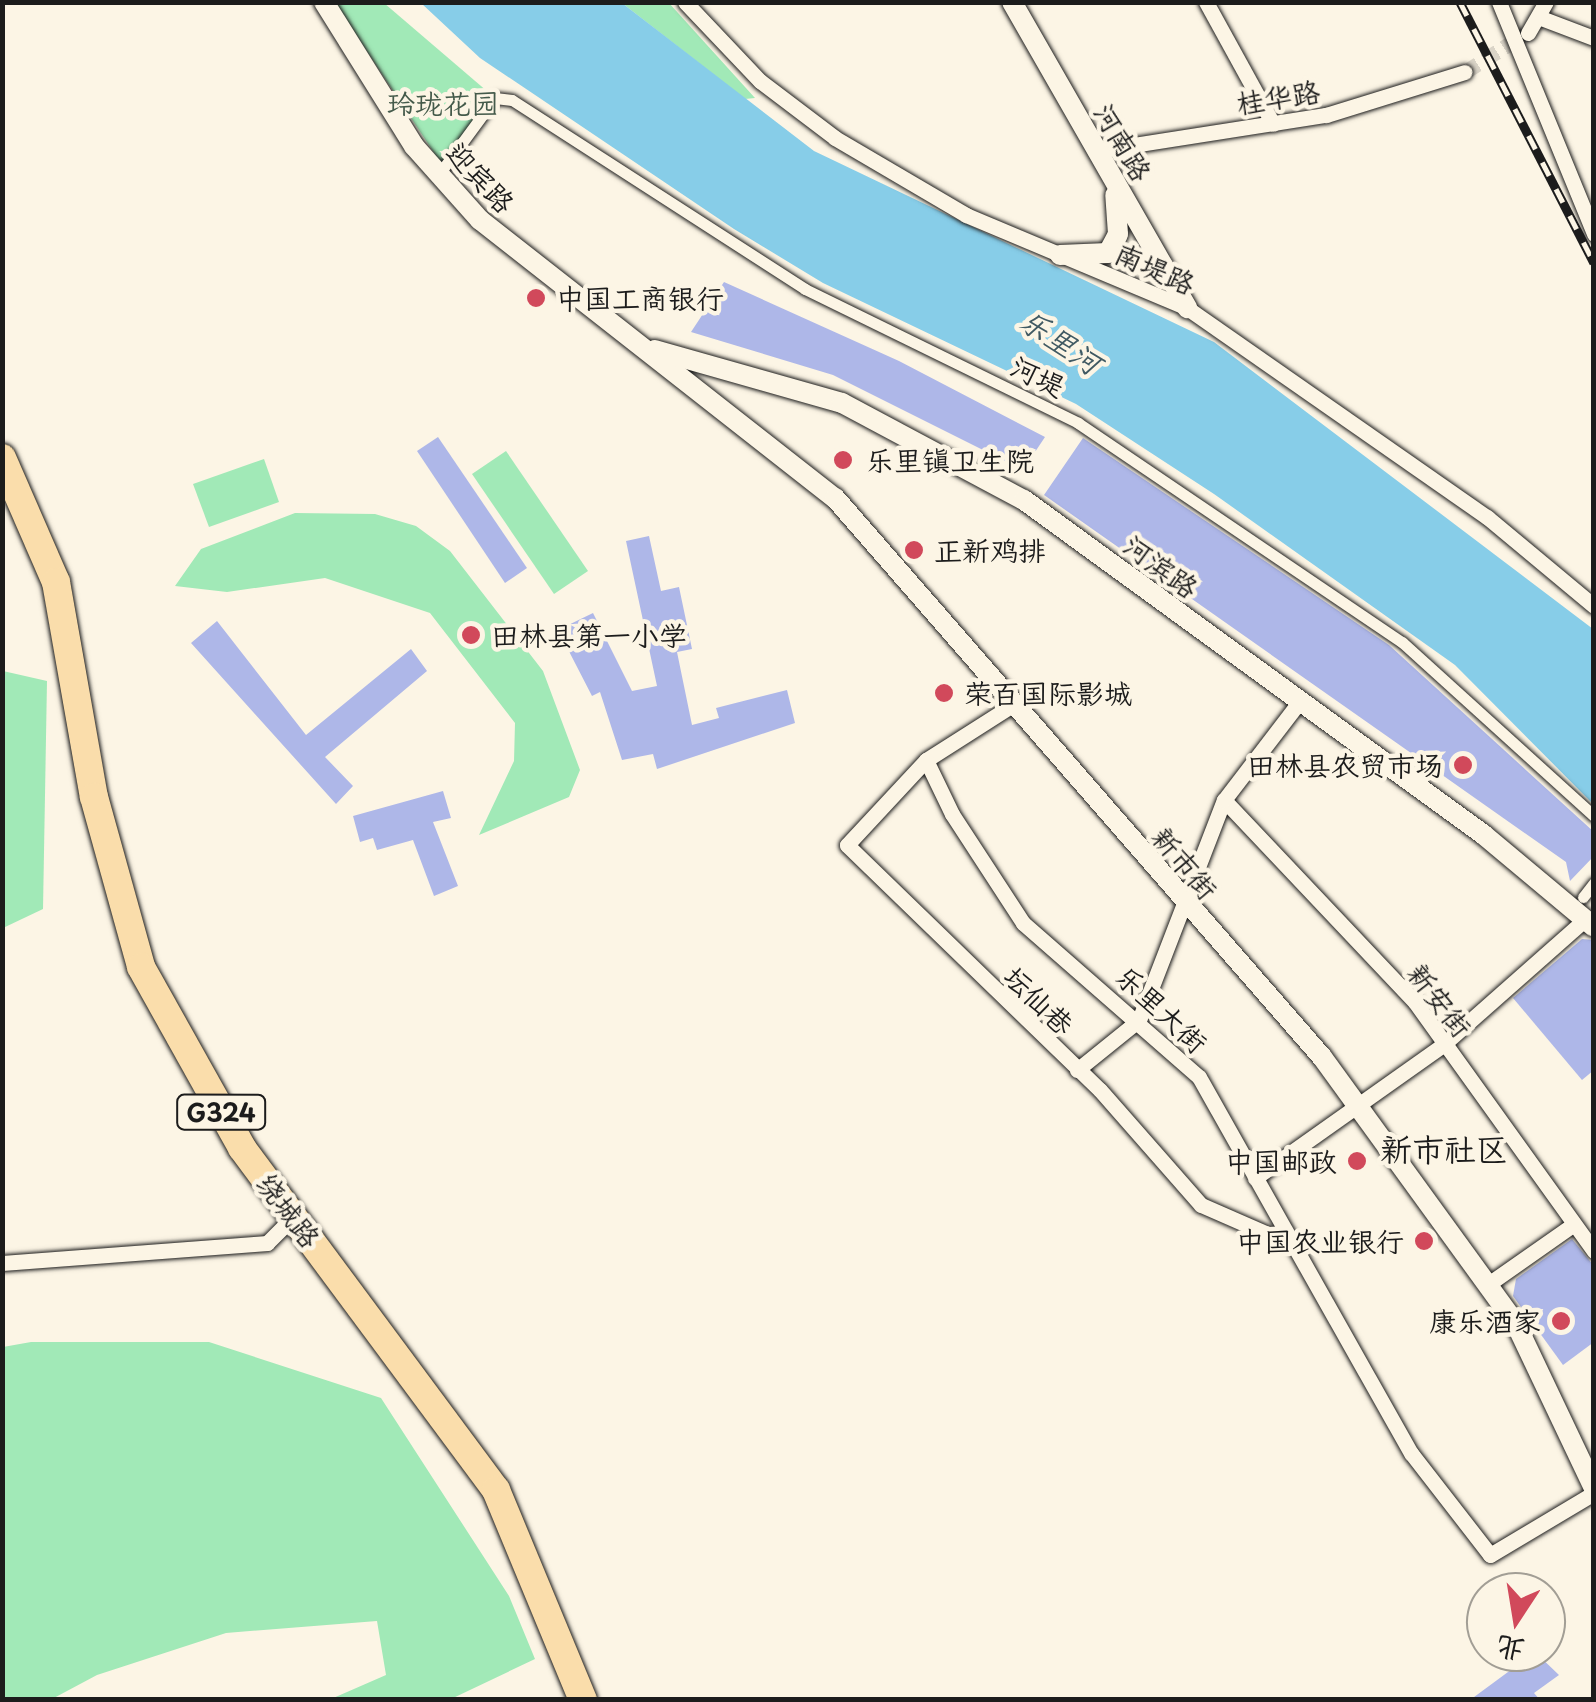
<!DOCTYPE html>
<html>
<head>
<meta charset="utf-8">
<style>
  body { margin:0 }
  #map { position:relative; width:1596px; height:1702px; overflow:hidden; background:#fcf5e5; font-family:"Playpen Sans","LXGW WenKai TC",sans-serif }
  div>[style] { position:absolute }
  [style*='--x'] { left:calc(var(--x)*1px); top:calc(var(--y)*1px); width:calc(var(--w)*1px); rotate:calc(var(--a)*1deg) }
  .green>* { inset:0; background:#a1e9b7 }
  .water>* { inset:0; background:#87cde8 }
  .building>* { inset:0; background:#aeb7e8 }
  .minor-tunnel>* { height:15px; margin-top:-7.5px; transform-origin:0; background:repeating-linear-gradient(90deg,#dad4c7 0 15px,transparent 0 23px) }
  .roads { filter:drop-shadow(0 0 2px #1c1c1c) drop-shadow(0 0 2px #1c1c1c) }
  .pedestrian>* { height:11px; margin:-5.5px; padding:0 5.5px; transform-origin:5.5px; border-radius:5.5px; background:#fcf5e5 }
  .minor>* { height:15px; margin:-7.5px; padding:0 7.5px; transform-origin:7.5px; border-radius:7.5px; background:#fcf5e5 }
  .tertiary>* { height:20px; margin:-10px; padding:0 10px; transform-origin:10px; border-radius:10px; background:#fcf5e5 }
  .trunk>* { height:28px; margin:-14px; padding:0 14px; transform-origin:14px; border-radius:14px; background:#faddab }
  .rail>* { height:9px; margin-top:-4.5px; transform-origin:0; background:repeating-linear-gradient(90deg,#fcf5e5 0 15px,#1c1c1c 0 30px); box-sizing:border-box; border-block:2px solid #1c1c1c }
  .dots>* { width:28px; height:28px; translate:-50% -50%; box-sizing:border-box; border:5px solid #fcf5e5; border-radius:50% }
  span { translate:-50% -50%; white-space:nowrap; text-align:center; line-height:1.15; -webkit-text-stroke:9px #fcf5e5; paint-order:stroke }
  .shield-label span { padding:2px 8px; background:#fcf5e5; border:2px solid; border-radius:8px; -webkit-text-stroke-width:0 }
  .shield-label { font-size:25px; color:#1c1c1c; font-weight:700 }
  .street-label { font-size:28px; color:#1c1c1c }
  .park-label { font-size:28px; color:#445a4a }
  .poi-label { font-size:28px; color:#1c1c1c }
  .left { translate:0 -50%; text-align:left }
  .right { translate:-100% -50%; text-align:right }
  .water-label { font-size:30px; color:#415a63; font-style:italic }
  .quarter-label { font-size:32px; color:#1c1c1c }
  .frame { position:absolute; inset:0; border:5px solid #1c1c1c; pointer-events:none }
  .north { position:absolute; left:1466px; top:1572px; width:100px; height:100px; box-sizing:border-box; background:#fcf5e5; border:2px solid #a29e95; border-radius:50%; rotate:192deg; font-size:28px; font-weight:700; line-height:40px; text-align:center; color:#1c1c1c }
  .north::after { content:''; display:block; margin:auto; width:35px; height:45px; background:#d1495b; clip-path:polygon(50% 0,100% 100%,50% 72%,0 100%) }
</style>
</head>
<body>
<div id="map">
  <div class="green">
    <i style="clip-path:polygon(335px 3px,384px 3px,495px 98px,444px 168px)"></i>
    <i style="clip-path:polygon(622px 3px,669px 3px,755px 98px,745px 99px)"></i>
    <i style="clip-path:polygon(506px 451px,588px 571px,554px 594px,472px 474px)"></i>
    <i style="clip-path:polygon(264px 459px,279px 502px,209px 527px,193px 484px)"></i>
    <i style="clip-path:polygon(295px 513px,375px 514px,416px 526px,450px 551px,543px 671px,580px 770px,569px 797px,479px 835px,514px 761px,515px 723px,430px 613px,325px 578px,227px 592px,175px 586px,201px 549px)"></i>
    <i style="clip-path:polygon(3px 671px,47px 681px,43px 909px,3px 928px)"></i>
    <i style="clip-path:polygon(31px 1342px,209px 1342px,381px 1398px,509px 1596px,535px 1659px,451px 1699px,331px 1699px,386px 1675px,377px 1621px,226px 1633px,97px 1675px,52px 1699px,3px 1699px,3px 1347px)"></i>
  </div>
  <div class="water">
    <i style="clip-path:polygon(421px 3px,622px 3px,814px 151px,1214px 342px,1593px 629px,1593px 804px,1455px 665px,1214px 494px,1076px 404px,823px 283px,734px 229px,480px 58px)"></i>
  </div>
  <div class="building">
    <i style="clip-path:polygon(724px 282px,899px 361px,1045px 437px,1023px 470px,833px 375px,691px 332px)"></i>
    <i style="clip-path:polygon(438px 437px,527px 568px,505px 583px,417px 451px)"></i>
    <i style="clip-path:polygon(1083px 438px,1389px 645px,1594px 832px,1594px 856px,1570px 881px,1566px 862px,1044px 495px)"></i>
    <i style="clip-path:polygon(649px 536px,661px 591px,679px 587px,692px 649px,677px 652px,692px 725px,719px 718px,716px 708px,787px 690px,795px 723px,657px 769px,653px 754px,622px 760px,600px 692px,592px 696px,558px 630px,593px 613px,632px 691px,657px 686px,626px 541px)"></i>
    <i style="clip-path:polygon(217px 621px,306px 735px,411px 649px,427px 671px,325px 757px,353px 786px,336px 804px,191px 643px)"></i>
    <i style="clip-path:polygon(443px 791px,451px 818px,433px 822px,458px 886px,434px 896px,413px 840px,377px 850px,373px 838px,360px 842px,353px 816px)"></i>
    <i style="clip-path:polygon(1582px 939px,1594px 940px,1594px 1070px,1582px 1080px,1513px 998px)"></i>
    <i style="clip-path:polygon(1572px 1239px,1594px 1266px,1594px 1342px,1563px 1365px,1513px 1296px,1516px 1279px)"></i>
    <i style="clip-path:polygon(1535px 1652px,1559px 1675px,1534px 1693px,1540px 1700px,1470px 1700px)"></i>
  </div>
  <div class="minor-tunnel">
    <i style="--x:1465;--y:72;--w:71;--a:-32.3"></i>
  </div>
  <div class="roads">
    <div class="pedestrian">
      <i style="--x:439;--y:174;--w:94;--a:-53.6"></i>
      <i style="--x:495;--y:98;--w:17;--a:7"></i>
      <i style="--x:512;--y:100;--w:349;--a:32.8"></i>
      <i style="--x:805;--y:289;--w:304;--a:26.1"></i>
      <i style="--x:1078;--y:423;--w:391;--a:34.1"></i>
      <i style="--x:1402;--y:642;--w:259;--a:42.2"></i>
      <i style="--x:1583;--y:897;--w:18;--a:-52"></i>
    </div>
    <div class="minor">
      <i style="--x:685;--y:2;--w:109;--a:46.5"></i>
      <i style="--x:760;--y:81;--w:94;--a:37.2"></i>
      <i style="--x:835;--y:138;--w:152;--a:30.4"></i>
      <i style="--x:966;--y:215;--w:240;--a:22.8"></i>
      <i style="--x:1187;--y:308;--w:366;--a:34.9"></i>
      <i style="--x:1487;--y:517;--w:139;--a:39.8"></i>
      <i style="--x:1206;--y:2;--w:139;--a:61.2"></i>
      <i style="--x:1499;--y:2;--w:251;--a:67.7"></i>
      <i style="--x:1541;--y:18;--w:57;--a:20.7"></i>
      <i style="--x:1528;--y:33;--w:36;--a:-60"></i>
      <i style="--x:1095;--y:151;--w:234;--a:-8.9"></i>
      <i style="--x:1326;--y:115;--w:145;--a:-17.2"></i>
      <i style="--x:1014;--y:704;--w:104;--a:147.5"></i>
      <i style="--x:926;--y:760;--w:60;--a:64.3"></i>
      <i style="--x:952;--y:814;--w:130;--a:56.9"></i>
      <i style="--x:1023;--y:923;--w:234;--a:41.2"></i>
      <i style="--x:1199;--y:1077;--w:432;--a:60.6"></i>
      <i style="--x:1411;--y:1453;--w:129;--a:52.2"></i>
      <i style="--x:1490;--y:1555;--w:121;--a:-30.8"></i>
      <i style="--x:926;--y:760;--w:116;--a:132.9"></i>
      <i style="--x:847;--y:845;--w:352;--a:44.1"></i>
      <i style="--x:1100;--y:1090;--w:153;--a:48.7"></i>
      <i style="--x:1201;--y:1205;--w:103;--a:23.6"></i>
      <i style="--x:1224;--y:800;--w:278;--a:46.6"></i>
      <i style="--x:1415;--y:1002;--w:307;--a:54.3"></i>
      <i style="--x:1077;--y:1070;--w:80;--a:-38.9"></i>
      <i style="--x:1139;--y:1020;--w:236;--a:-68.9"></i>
      <i style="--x:1224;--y:800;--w:125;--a:-52.5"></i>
      <i style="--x:1255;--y:1178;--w:232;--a:-35.3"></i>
      <i style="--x:1444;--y:1044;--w:186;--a:-41.5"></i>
      <i style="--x:2;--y:1263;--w:266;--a:-4.3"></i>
      <i style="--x:267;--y:1243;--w:38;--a:-45"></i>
      <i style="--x:1487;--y:1285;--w:106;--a:-35"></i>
    </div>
    <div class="tertiary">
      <i style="--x:324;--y:2;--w:170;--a:58"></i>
      <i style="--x:414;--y:146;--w:99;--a:48.3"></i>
      <i style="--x:480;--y:220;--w:451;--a:38.1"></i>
      <i style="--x:835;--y:498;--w:741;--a:48.94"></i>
      <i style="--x:1322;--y:1057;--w:330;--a:54"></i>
      <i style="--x:1516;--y:1324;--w:182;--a:64.6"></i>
      <i style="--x:1012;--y:2;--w:353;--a:60.2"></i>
      <i style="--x:1060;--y:255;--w:48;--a:-2.4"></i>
      <i style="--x:1108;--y:253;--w:21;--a:-62"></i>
      <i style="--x:1118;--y:234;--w:39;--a:-94"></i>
      <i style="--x:655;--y:350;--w:194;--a:15.8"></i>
      <i style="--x:842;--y:403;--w:206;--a:28.1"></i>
      <i style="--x:1024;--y:500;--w:569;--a:36.06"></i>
      <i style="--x:1484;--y:835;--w:143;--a:39.9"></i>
    </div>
    <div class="trunk">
      <i style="--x:2;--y:458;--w:135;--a:66.5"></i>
      <i style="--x:56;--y:582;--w:218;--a:80"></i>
      <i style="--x:94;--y:797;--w:176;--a:74.5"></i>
      <i style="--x:141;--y:967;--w:207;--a:60.8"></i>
      <i style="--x:242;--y:1148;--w:426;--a:53.4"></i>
      <i style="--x:496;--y:1490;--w:227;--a:67.5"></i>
    </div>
  </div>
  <div class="rail">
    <i style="--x:1460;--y:2;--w:293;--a:62.8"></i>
  </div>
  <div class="dots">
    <i style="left:536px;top:298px;background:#d1495b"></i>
    <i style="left:843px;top:460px;background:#d1495b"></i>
    <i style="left:914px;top:550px;background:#d1495b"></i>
    <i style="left:471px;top:635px;background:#d1495b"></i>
    <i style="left:944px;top:693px;background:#d1495b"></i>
    <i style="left:1463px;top:765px;background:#d1495b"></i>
    <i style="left:1357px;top:1161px;background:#d1495b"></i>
    <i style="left:1424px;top:1241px;background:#d1495b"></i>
    <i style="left:1561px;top:1321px;background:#d1495b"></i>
  </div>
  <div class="shield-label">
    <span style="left:221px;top:1112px">G324</span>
  </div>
  <div class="street-label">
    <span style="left:1278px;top:97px;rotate:-9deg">桂华路</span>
    <span style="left:1123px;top:142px;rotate:59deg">河南路</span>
    <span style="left:481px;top:177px;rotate:47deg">迎宾路</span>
    <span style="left:1155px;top:268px;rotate:24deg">南堤路</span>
    <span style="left:1038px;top:376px;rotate:26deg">河堤</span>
    <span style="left:1161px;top:566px;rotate:36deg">河滨路</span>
    <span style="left:1185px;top:863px;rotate:50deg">新市街</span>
    <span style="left:1039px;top:1000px;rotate:44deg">坛仙巷</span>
    <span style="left:1440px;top:1000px;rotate:52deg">新安街</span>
    <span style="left:1162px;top:1009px;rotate:43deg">乐里大街</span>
    <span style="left:289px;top:1210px;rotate:53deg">绕城路</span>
  </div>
  <div class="park-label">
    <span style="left:443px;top:103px">玲珑花园</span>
  </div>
  <div class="poi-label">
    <span class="left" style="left:556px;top:298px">中国工商银行</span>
    <span class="left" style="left:866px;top:460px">乐里镇卫生院</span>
    <span class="left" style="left:934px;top:550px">正新鸡排</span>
    <span class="left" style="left:491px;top:635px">田林县第一小学</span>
    <span class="left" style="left:964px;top:693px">荣百国际影城</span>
    <span class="right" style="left:1443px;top:765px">田林县农贸市场</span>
    <span class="right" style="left:1337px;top:1161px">中国邮政</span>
    <span class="right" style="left:1404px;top:1241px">中国农业银行</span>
    <span class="right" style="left:1541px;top:1321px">康乐酒家</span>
  </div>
  <div class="water-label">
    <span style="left:1061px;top:341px;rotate:34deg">乐里河</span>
  </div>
  <div class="quarter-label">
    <span style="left:1444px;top:1148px">新市社区</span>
  </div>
  <div class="frame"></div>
  <div class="north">北</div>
</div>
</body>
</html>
